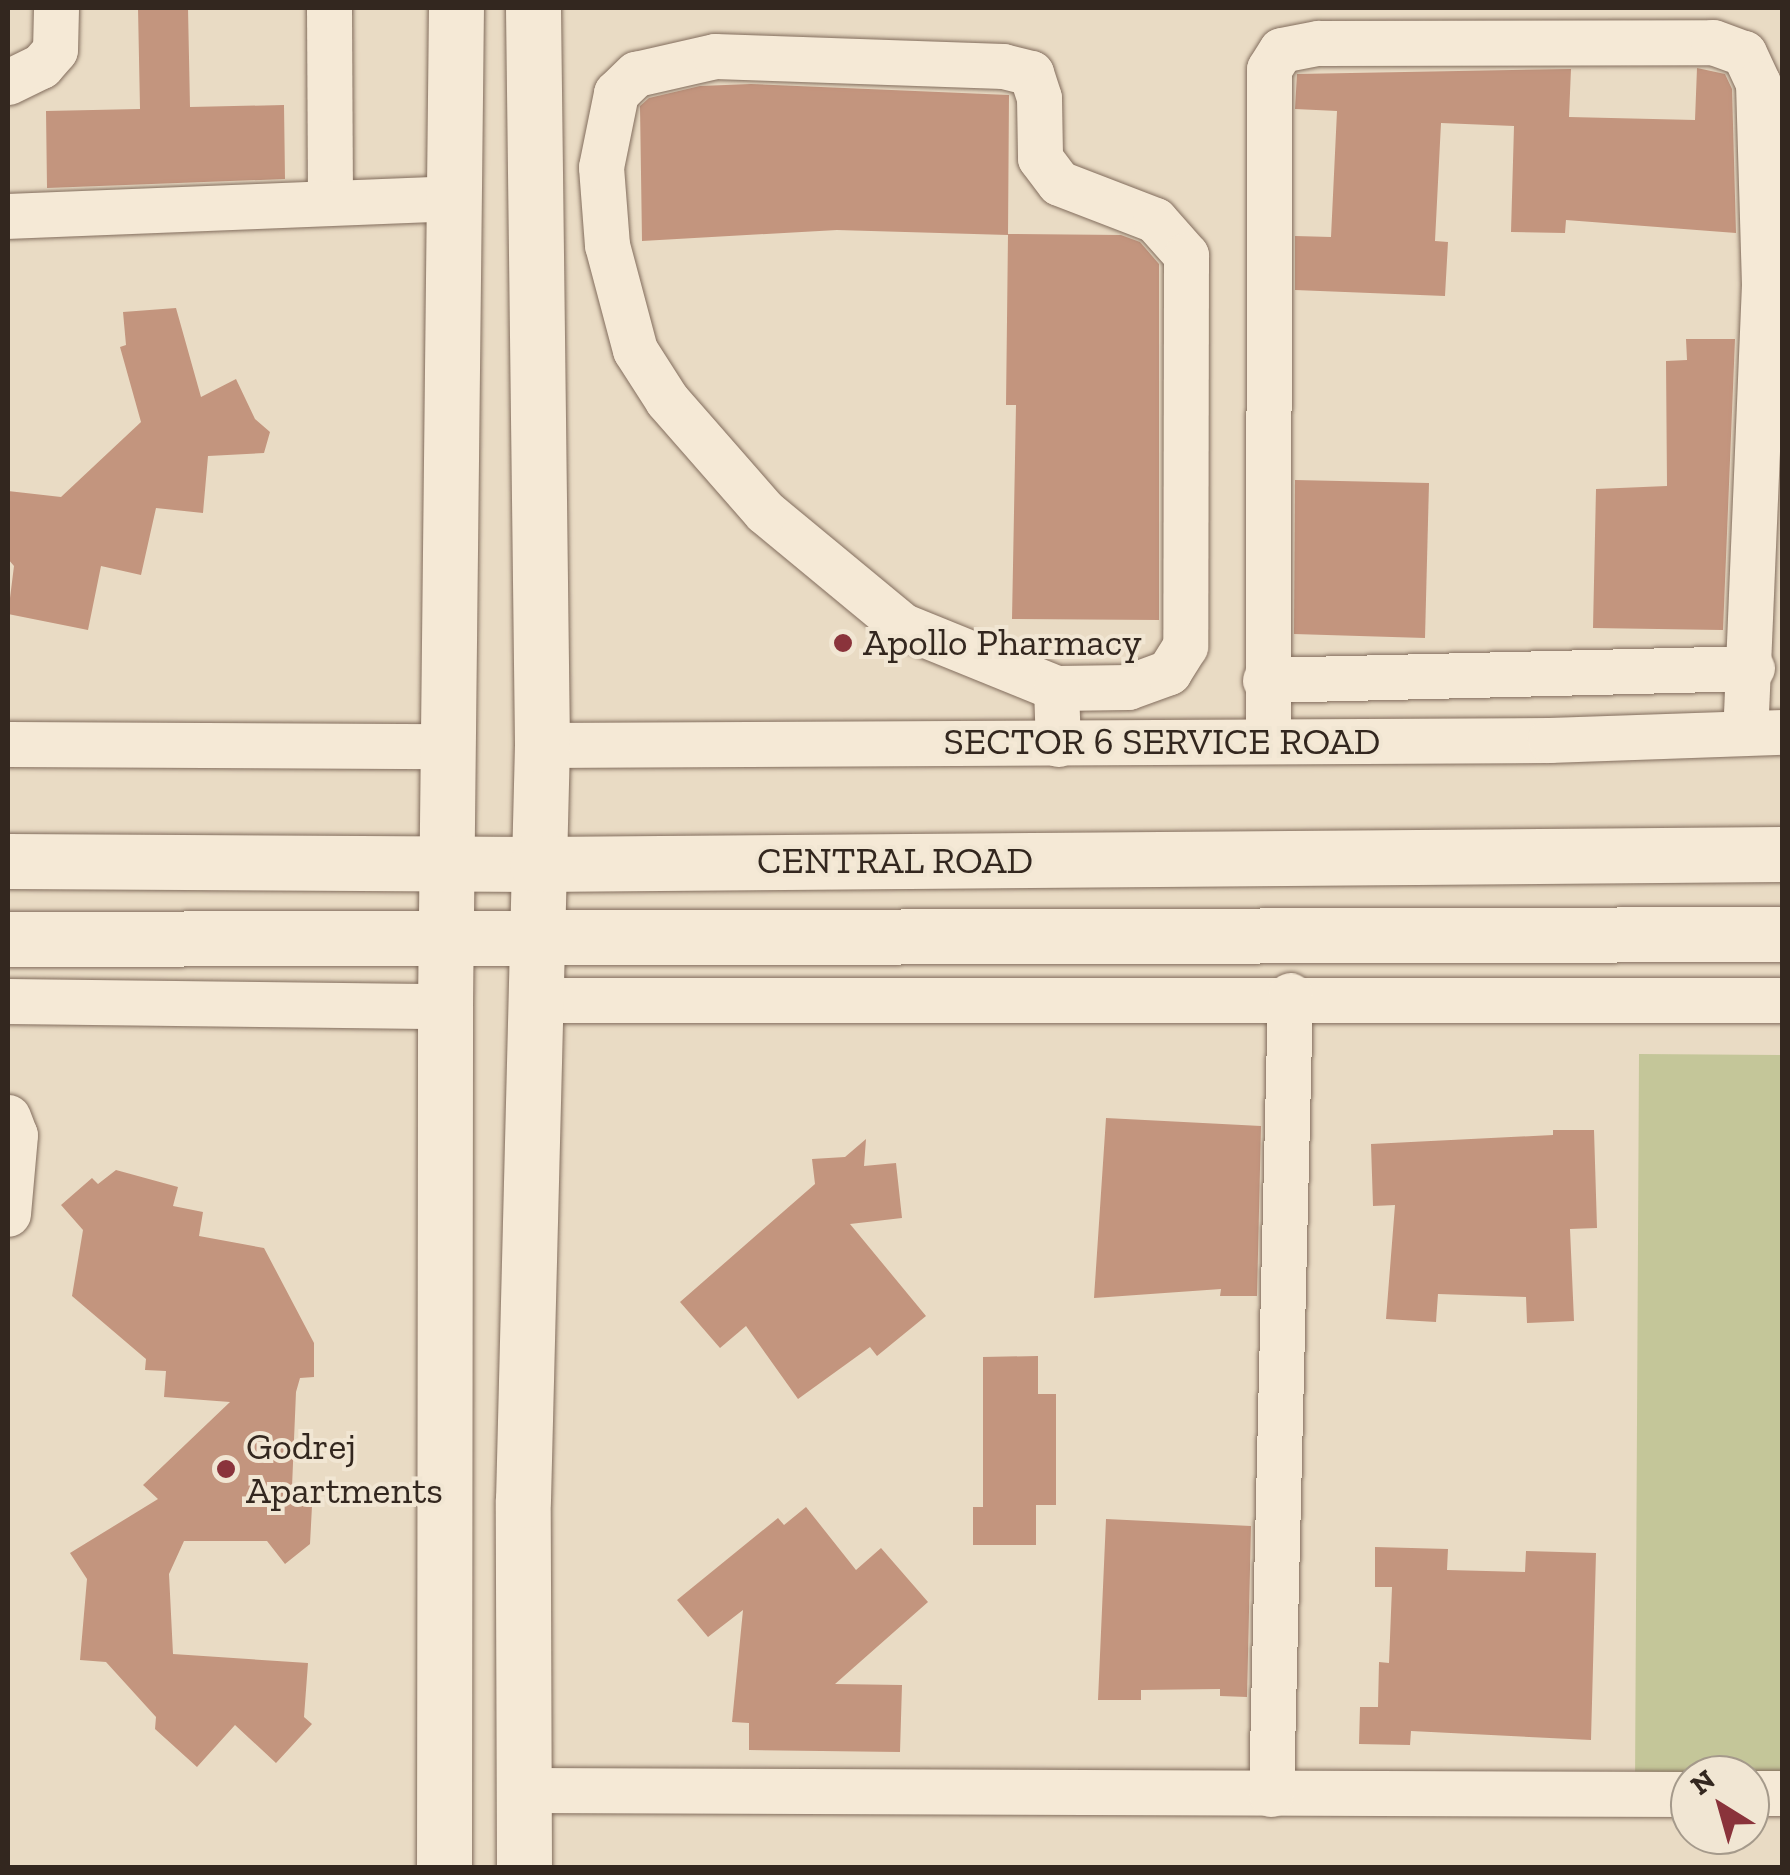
<!DOCTYPE html>
<html>
<head>
<meta charset="utf-8">
<style>
  body { margin:0 }
  #map { position:relative; width:1790px; height:1875px; overflow:hidden; background:#e9dbc4; font-family:"Zilla Slab",serif }
  div>[style] { position:absolute }
  [style*='--x'] { left:calc(var(--x)*1px); top:calc(var(--y)*1px); width:calc(var(--w)*1px); rotate:calc(var(--a)*1deg) }
  .green>* { inset:0; background:#c4c699 }
  .building>* { inset:0; background:#c3957e }
  .roads { filter:drop-shadow(0 0 2px #826d5d) drop-shadow(0 0 2px #826d5d) }
  .minor>* { height:45px; margin:-22.5px; padding:0 22.5px; transform-origin:22.5px; border-radius:22.5px; background:#f5e9d6 }
  .tertiary>* { height:55px; margin:-27.5px; padding:0 27.5px; transform-origin:27.5px; border-radius:27.5px; background:#f5e9d6 }
  .secondary>* { height:55px; margin:-27.5px; padding:0 27.5px; transform-origin:27.5px; border-radius:27.5px; background:#f5e9d6 }
  .dots>* { width:28px; height:28px; translate:-50% -50%; box-sizing:border-box; border:5px solid #f1e6d3; border-radius:50% }
  span { translate:-50% -50%; white-space:nowrap; text-align:center; line-height:1.15; -webkit-text-stroke:8px #f1e6d3; paint-order:stroke }
  .poi-label { font-size:38px; color:#33271f }
  .left { translate:0 -50%; text-align:left }
  .street-label { font-size:38px; color:#33271f }
  .frame { position:absolute; inset:0; border:10px solid #33271f; pointer-events:none }
  .north { position:absolute; left:1670px; top:1755px; width:100px; height:100px; box-sizing:border-box; background:#f1e6d3; border:2px solid #a59a8b; border-radius:50%; rotate:323deg; font-size:28px; font-weight:700; line-height:40px; text-align:center; color:#33271f }
  .north::after { content:''; display:block; margin:auto; width:35px; height:45px; background:#8a333b; clip-path:polygon(50% 0,100% 100%,50% 72%,0 100%) }
</style>
</head>
<body>
<div id="map">
  <div class="green">
    <i style="clip-path:polygon(1639px 1054px,1782px 1055px,1782px 1789px,1750px 1775px,1690px 1775px,1635px 1789px)"></i>
  </div>
  <div class="building">
    <i style="clip-path:polygon(138px 8px,188px 8px,190px 107px,284px 105px,285px 179px,47px 188px,46px 111px,140px 109px)"></i>
    <i style="clip-path:polygon(1697px 68px,1725px 74px,1732px 89px,1736px 233px,1566px 220px,1565px 233px,1511px 232px,1514px 126px,1441px 123px,1435px 241px,1448px 242px,1445px 296px,1295px 290px,1295px 236px,1331px 237px,1337px 111px,1295px 109px,1297px 74px,1571px 69px,1569px 117px,1695px 120px)"></i>
    <i style="clip-path:polygon(751px 84px,1009px 95px,1008px 235px,837px 230px,642px 241px,640px 106px,649px 98px,700px 86px)"></i>
    <i style="clip-path:polygon(1008px 234px,1121px 235px,1140px 242px,1159px 264px,1159px 620px,1012px 619px,1016px 405px,1006px 405px)"></i>
    <i style="clip-path:polygon(176px 308px,201px 397px,236px 379px,255px 419px,270px 432px,264px 453px,208px 456px,203px 513px,156px 508px,141px 575px,101px 566px,88px 630px,8px 614px,14px 566px,8px 559px,8px 491px,61px 497px,141px 422px,120px 347px,126px 345px,123px 312px)"></i>
    <i style="clip-path:polygon(1686px 339px,1735px 339px,1723px 630px,1593px 628px,1596px 489px,1667px 486px,1666px 361px,1687px 360px)"></i>
    <i style="clip-path:polygon(1295px 480px,1429px 483px,1425px 638px,1294px 634px)"></i>
    <i style="clip-path:polygon(1106px 1118px,1261px 1126px,1257px 1296px,1220px 1296px,1221px 1289px,1094px 1298px)"></i>
    <i style="clip-path:polygon(1553px 1130px,1594px 1130px,1597px 1228px,1570px 1229px,1574px 1321px,1527px 1323px,1526px 1297px,1438px 1294px,1436px 1322px,1386px 1319px,1395px 1205px,1373px 1206px,1371px 1144px,1553px 1135px)"></i>
    <i style="clip-path:polygon(866px 1139px,864px 1166px,896px 1163px,902px 1218px,850px 1224px,926px 1316px,877px 1356px,870px 1347px,798px 1399px,746px 1326px,720px 1348px,680px 1302px,815px 1184px,812px 1159px,845px 1157px)"></i>
    <i style="clip-path:polygon(116px 1170px,178px 1187px,173px 1206px,203px 1212px,199px 1236px,264px 1248px,314px 1343px,314px 1377px,300px 1378px,296px 1392px,292px 1487px,313px 1487px,310px 1544px,285px 1564px,267px 1541px,184px 1541px,169px 1574px,173px 1654px,308px 1663px,304px 1717px,312px 1724px,276px 1763px,235px 1725px,197px 1767px,155px 1729px,156px 1717px,106px 1662px,80px 1660px,87px 1579px,70px 1553px,158px 1499px,143px 1485px,230px 1402px,164px 1397px,166px 1371px,145px 1370px,146px 1359px,72px 1296px,83px 1230px,61px 1205px,92px 1178px,98px 1184px)"></i>
    <i style="clip-path:polygon(1038px 1356px,1038px 1394px,1056px 1394px,1056px 1505px,1036px 1505px,1036px 1545px,973px 1545px,973px 1507px,983px 1507px,983px 1357px)"></i>
    <i style="clip-path:polygon(806px 1507px,856px 1570px,881px 1548px,928px 1602px,835px 1684px,902px 1685px,900px 1752px,749px 1750px,749px 1723px,732px 1722px,743px 1610px,708px 1637px,677px 1600px,778px 1518px,784px 1525px)"></i>
    <i style="clip-path:polygon(1106px 1519px,1251px 1526px,1247px 1697px,1220px 1696px,1220px 1689px,1141px 1690px,1141px 1700px,1098px 1700px)"></i>
    <i style="clip-path:polygon(1375px 1547px,1448px 1549px,1447px 1570px,1525px 1572px,1526px 1551px,1596px 1553px,1591px 1740px,1411px 1731px,1410px 1745px,1359px 1744px,1360px 1707px,1378px 1707px,1379px 1662px,1389px 1663px,1392px 1587px,1375px 1587px)"></i>
  </div>
  <div class="roads">
    <div class="minor">
      <i style="--x:329;--y:8;--w:194;--a:89.7"></i>
      <i style="--x:8;--y:82;--w:37;--a:-26"></i>
      <i style="--x:41;--y:66;--w:21;--a:-49"></i>
      <i style="--x:55;--y:50;--w:42;--a:-88.6"></i>
      <i style="--x:8;--y:216;--w:446;--a:-2.3"></i>
      <i style="--x:1265;--y:680;--w:487;--a:-1.4"></i>
      <i style="--x:1056;--y:688;--w:165;--a:-157.9"></i>
      <i style="--x:903;--y:626;--w:179;--a:-140.4"></i>
      <i style="--x:765;--y:512;--w:149;--a:-131.2"></i>
      <i style="--x:667;--y:400;--w:59;--a:-122.6"></i>
      <i style="--x:635;--y:350;--w:109;--a:-104.9"></i>
      <i style="--x:607;--y:245;--w:78;--a:-94.4"></i>
      <i style="--x:601;--y:167;--w:76;--a:-78.5"></i>
      <i style="--x:616;--y:93;--w:28;--a:-44"></i>
      <i style="--x:636;--y:74;--w:81;--a:-12.8"></i>
      <i style="--x:715;--y:56;--w:288;--a:2"></i>
      <i style="--x:1003;--y:66;--w:29;--a:14"></i>
      <i style="--x:1031;--y:73;--w:26;--a:72"></i>
      <i style="--x:1039;--y:98;--w:60;--a:89"></i>
      <i style="--x:1040;--y:158;--w:31;--a:53"></i>
      <i style="--x:1059;--y:183;--w:103;--a:21.1"></i>
      <i style="--x:1155;--y:220;--w:47;--a:48.5"></i>
      <i style="--x:1186;--y:255;--w:391;--a:90.1"></i>
      <i style="--x:1185;--y:646;--w:31;--a:122"></i>
      <i style="--x:1169;--y:672;--w:44;--a:159.9"></i>
      <i style="--x:1128;--y:687;--w:72;--a:179.2"></i>
      <i style="--x:1056;--y:688;--w:56;--a:88"></i>
      <i style="--x:1268;--y:741;--w:672;--a:-89.91"></i>
      <i style="--x:1269;--y:69;--w:22;--a:-58"></i>
      <i style="--x:1281;--y:50;--w:38;--a:-11"></i>
      <i style="--x:1318;--y:43;--w:395;--a:-0.1"></i>
      <i style="--x:1713;--y:42;--w:33;--a:20"></i>
      <i style="--x:1744;--y:53;--w:33;--a:65"></i>
      <i style="--x:1758;--y:83;--w:201;--a:88.3"></i>
      <i style="--x:1764;--y:284;--w:448;--a:92.4"></i>
      <i style="--x:8;--y:744;--w:442;--a:0.3"></i>
      <i style="--x:542;--y:745;--w:1008;--a:-0.28"></i>
      <i style="--x:1550;--y:740;--w:232;--a:-2"></i>
      <i style="--x:535;--y:1000;--w:1247;--a:0"></i>
      <i style="--x:8;--y:1001;--w:437;--a:0.7"></i>
      <i style="--x:8;--y:1117;--w:19;--a:69"></i>
      <i style="--x:15;--y:1135;--w:79;--a:95.1"></i>
      <i style="--x:526;--y:1790;--w:1164;--a:0.2"></i>
      <i style="--x:1750;--y:1793;--w:32;--a:0"></i>
      <i style="--x:1271;--y:1794;--w:799;--a:-88.64"></i>
    </div>
    <div class="tertiary">
      <i style="--x:444;--y:1868;--w:862;--a:-89.93"></i>
      <i style="--x:445;--y:1006;--w:998;--a:-89.37"></i>
      <i style="--x:524;--y:1868;--w:368;--a:-90.2"></i>
      <i style="--x:523;--y:1500;--w:755;--a:-88.56"></i>
      <i style="--x:542;--y:745;--w:737;--a:-90.7"></i>
    </div>
    <div class="secondary">
      <i style="--x:8;--y:861;--w:529;--a:0.32"></i>
      <i style="--x:537;--y:864;--w:1245;--a:-0.46"></i>
      <i style="--x:8;--y:939;--w:1774;--a:-0.16"></i>
    </div>
  </div>
  <div class="dots">
    <i style="left:843px;top:643px;background:#8a333b"></i>
    <i style="left:226px;top:1469px;background:#8a333b"></i>
  </div>
  <div class="poi-label">
    <span class="left" style="left:863px;top:643px">Apollo Pharmacy</span>
    <span class="left" style="left:246px;top:1469px">Godrej<br>Apartments</span>
  </div>
  <div class="street-label">
    <span style="left:1162px;top:742px">SECTOR 6 SERVICE ROAD</span>
    <span style="left:895px;top:861px">CENTRAL ROAD</span>
  </div>
  <div class="frame"></div>
  <div class="north">N</div>
</div>
</body>
</html>
